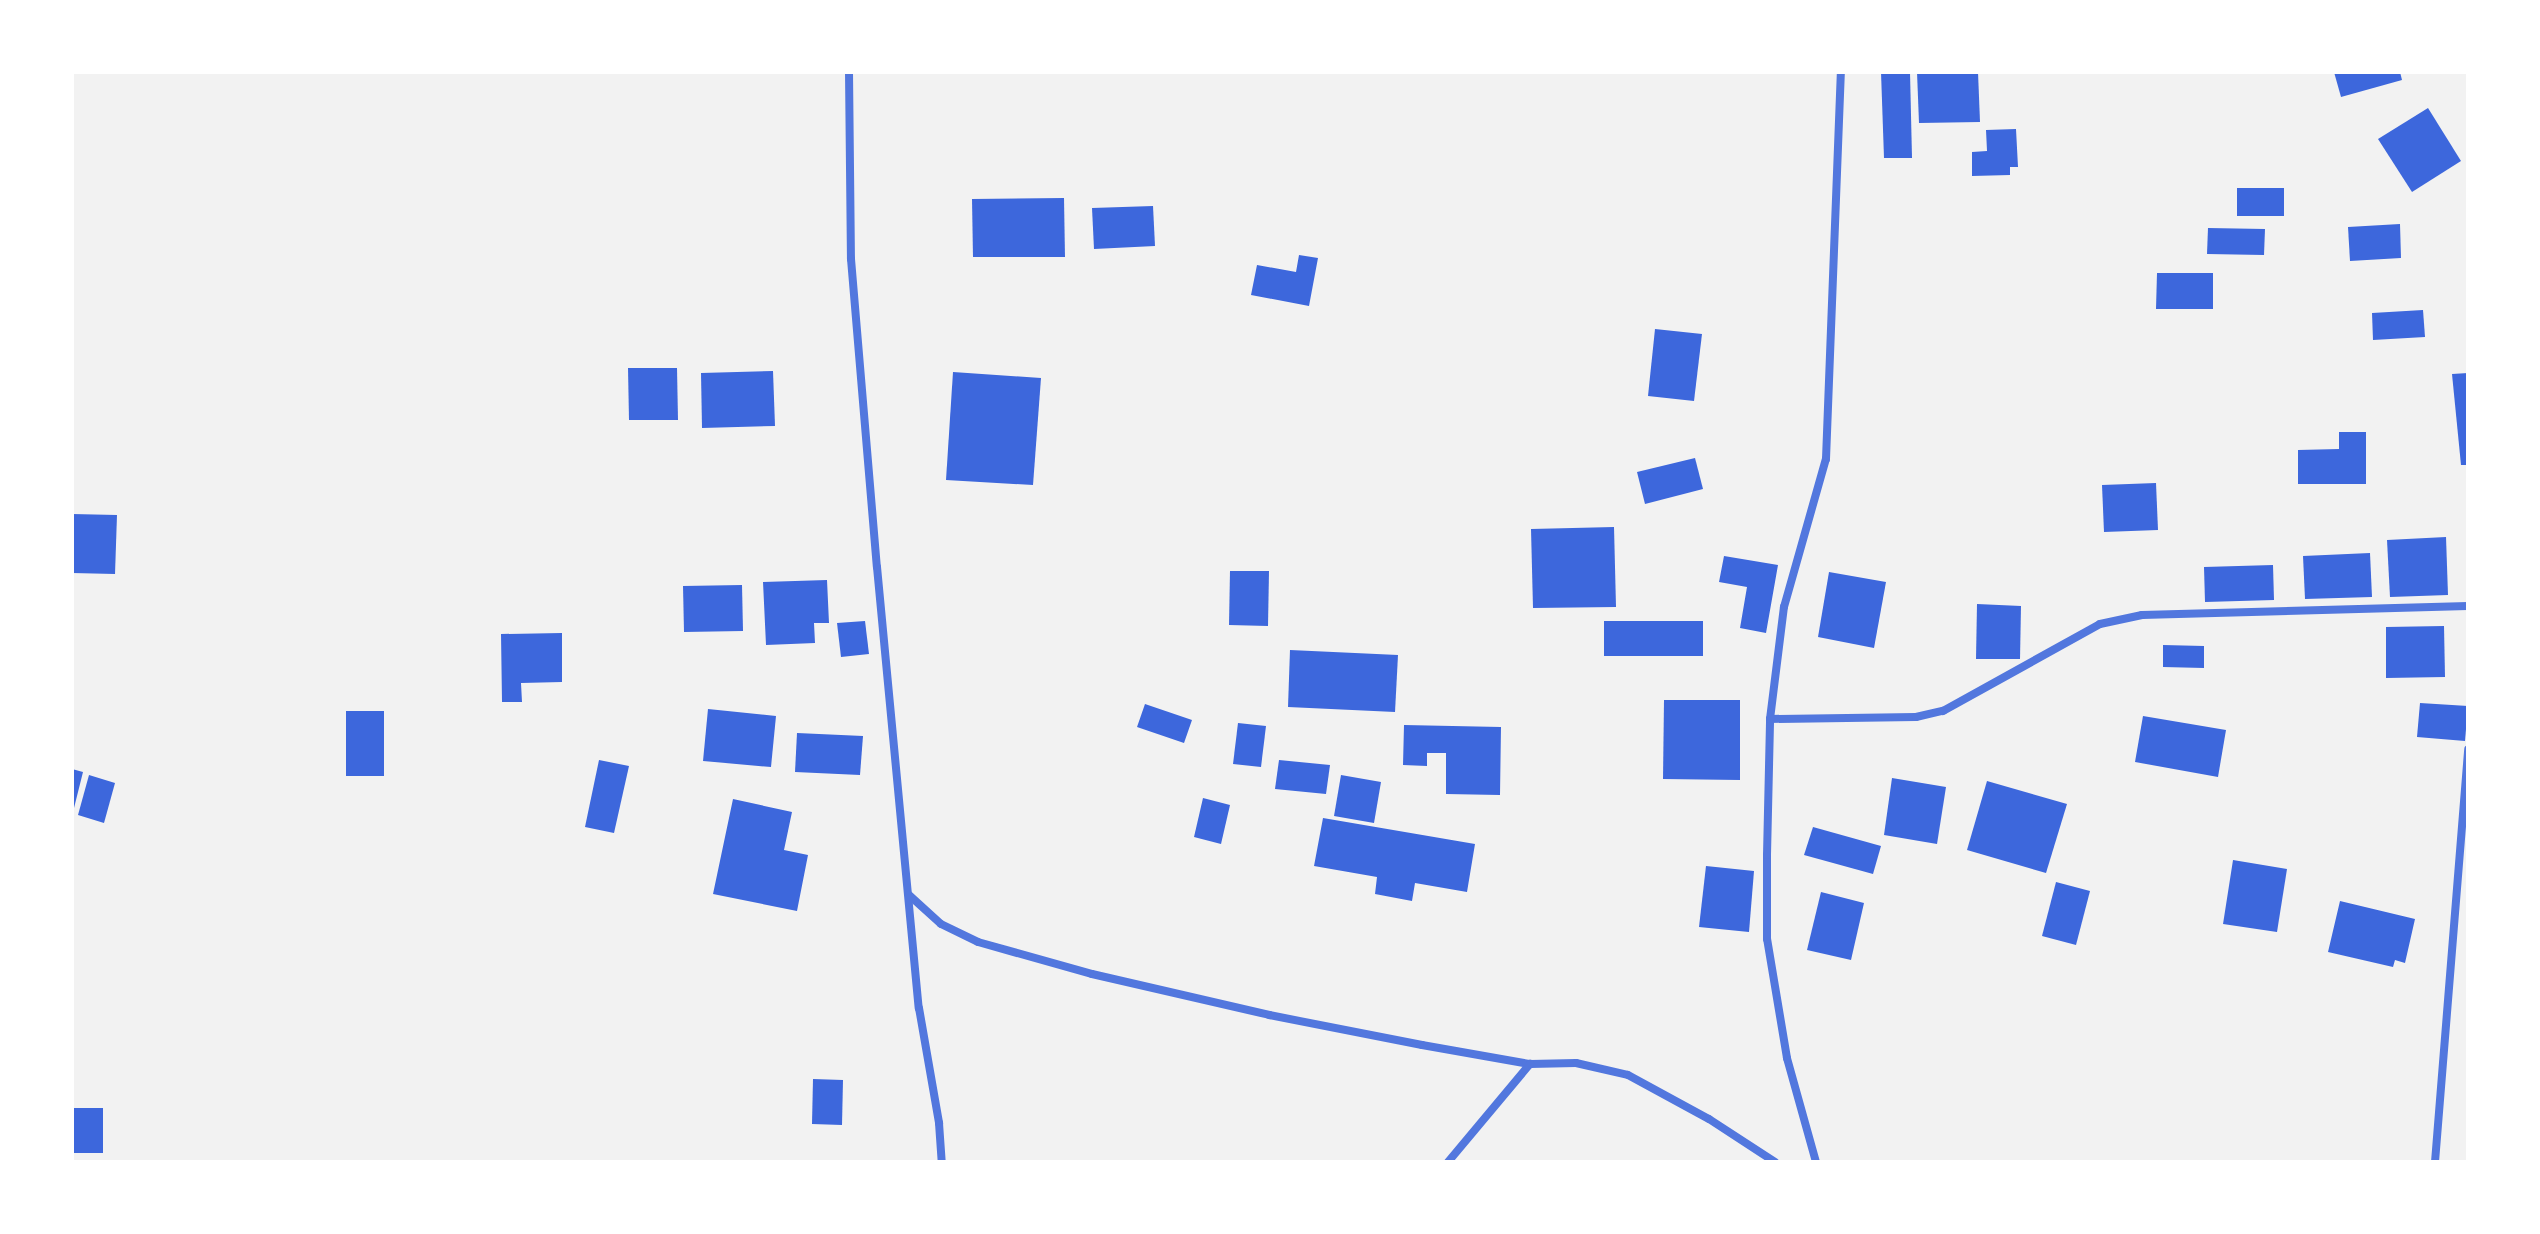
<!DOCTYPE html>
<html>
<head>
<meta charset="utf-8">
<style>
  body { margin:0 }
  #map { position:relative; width:2540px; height:1234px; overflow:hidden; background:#f2f2f2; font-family:Mulish,sans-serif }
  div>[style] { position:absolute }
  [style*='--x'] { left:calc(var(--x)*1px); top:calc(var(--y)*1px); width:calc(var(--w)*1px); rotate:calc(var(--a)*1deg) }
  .building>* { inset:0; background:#3d67dc }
  .minor>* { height:8px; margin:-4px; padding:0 4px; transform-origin:4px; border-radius:4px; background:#5277de }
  span { translate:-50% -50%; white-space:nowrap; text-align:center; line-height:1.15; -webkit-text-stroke:7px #fff; paint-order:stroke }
  .frame { position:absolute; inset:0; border:74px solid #fff; pointer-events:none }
</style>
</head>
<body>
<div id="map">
  <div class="building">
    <i style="clip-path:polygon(1881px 72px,1910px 72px,1912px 158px,1884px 158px)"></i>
    <i style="clip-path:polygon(1917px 72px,1978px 72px,1980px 122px,1919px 123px)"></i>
    <i style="clip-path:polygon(2334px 72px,2400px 72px,2402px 80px,2341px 97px)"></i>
    <i style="clip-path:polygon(2428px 108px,2461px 161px,2412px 192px,2378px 139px)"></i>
    <i style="clip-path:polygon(2016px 129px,2018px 167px,2010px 167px,2010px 175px,1972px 176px,1972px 152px,1987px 151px,1986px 130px)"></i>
    <i style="clip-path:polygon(2237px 188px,2284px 188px,2284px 216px,2237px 216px)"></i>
    <i style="clip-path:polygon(1064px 198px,1065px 257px,973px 257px,972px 199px)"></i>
    <i style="clip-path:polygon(1153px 206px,1155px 246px,1094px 249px,1092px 208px)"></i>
    <i style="clip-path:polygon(2400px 224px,2401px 258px,2350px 261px,2348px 227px)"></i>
    <i style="clip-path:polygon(2208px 228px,2265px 229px,2264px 255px,2207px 254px)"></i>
    <i style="clip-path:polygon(1299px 255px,1318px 258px,1309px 306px,1251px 295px,1257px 265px,1296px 272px)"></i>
    <i style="clip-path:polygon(2157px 273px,2213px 273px,2213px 309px,2156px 309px)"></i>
    <i style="clip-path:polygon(2423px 310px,2425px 337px,2373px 340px,2372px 313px)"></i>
    <i style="clip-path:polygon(1655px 329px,1702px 334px,1694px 401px,1648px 396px)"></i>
    <i style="clip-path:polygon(628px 368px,677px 368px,678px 420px,629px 420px)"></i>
    <i style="clip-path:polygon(773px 371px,775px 426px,702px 428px,701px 373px)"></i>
    <i style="clip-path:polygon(953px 372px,1041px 378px,1033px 485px,946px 480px)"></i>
    <i style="clip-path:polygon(2468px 373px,2468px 465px,2461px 465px,2452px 374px)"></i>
    <i style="clip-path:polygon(2339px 432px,2366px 432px,2366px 484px,2298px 484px,2298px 450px,2339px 449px)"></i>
    <i style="clip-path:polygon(1695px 458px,1703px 489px,1645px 504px,1637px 472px)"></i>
    <i style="clip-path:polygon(2156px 483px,2158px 530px,2104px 532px,2102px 485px)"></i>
    <i style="clip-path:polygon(72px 514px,117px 515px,115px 574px,72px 573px)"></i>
    <i style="clip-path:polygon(1614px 527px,1616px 607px,1533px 608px,1531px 529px)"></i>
    <i style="clip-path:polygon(2446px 537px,2448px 595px,2390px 597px,2387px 540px)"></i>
    <i style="clip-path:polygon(2370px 553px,2372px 597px,2305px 599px,2303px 556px)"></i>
    <i style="clip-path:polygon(1724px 556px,1778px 565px,1766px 633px,1740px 628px,1747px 587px,1719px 582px)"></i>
    <i style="clip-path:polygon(2273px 565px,2274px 600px,2205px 602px,2204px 567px)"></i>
    <i style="clip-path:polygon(1230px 571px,1269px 571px,1268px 626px,1229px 625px)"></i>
    <i style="clip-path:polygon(1829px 572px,1886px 582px,1874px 648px,1818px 637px)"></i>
    <i style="clip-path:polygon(827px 580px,829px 623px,814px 623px,815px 643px,766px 645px,763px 582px)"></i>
    <i style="clip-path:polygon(742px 585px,743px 631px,684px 632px,683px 586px)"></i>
    <i style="clip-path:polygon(1977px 604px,2021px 606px,2020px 659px,1976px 659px)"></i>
    <i style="clip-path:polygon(865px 621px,869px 654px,841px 657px,837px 623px)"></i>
    <i style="clip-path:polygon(1604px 621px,1703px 621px,1703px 656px,1604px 656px)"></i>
    <i style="clip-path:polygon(2444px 626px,2445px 677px,2386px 678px,2386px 627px)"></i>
    <i style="clip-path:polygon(562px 633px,562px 682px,521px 683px,522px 702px,502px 702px,501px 634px)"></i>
    <i style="clip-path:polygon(2163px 645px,2204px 646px,2204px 668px,2163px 667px)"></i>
    <i style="clip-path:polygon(1290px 650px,1398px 655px,1395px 712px,1288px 707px)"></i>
    <i style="clip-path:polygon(1664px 700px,1740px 700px,1740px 780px,1663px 779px)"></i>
    <i style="clip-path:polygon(2420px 703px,2468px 706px,2465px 741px,2417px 737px)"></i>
    <i style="clip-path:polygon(1145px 704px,1192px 720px,1184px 743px,1137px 727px)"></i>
    <i style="clip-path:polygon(708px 709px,776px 716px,771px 767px,703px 761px)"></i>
    <i style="clip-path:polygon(346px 711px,384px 711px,384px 776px,346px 776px)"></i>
    <i style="clip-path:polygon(2143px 716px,2226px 730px,2218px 777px,2135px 762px)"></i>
    <i style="clip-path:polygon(1238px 723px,1266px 726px,1261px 767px,1233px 764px)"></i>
    <i style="clip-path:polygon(1404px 725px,1501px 727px,1500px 795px,1446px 794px,1446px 753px,1427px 753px,1427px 766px,1403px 765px)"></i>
    <i style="clip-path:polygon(797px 733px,863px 736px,860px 775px,795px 772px)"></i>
    <i style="clip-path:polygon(599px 760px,629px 766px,614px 833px,585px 827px)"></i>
    <i style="clip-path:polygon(1279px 760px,1330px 765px,1326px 794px,1275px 789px)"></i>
    <i style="clip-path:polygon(72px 769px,83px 772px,73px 812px,72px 812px)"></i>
    <i style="clip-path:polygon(89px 775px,115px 783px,104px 823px,78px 815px)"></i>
    <i style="clip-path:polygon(1341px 775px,1381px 782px,1374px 823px,1334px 816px)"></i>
    <i style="clip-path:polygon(1892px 778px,1946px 787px,1937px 844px,1884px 835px)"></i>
    <i style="clip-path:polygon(1987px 781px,2067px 804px,2046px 873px,1967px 850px)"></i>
    <i style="clip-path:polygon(1203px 798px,1230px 805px,1221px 844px,1194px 837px)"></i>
    <i style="clip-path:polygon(733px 799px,792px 812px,784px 850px,808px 855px,797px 911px,713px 894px)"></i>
    <i style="clip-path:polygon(1323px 818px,1475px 844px,1467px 892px,1415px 883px,1412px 901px,1375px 894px,1377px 877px,1314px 866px)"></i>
    <i style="clip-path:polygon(1813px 827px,1881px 846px,1873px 874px,1804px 855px)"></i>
    <i style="clip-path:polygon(2233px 860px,2287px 869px,2277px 932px,2223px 924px)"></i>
    <i style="clip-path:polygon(1706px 866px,1754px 871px,1749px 932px,1699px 927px)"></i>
    <i style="clip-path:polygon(2056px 882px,2090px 891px,2076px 945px,2042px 936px)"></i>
    <i style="clip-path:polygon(1821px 892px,1864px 903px,1851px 960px,1807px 950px)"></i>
    <i style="clip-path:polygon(2340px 901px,2415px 919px,2405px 963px,2395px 960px,2393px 967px,2328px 952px)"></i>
    <i style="clip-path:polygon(813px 1079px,843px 1080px,842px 1125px,812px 1124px)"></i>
    <i style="clip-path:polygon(72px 1108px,103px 1108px,103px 1153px,72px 1153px)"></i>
  </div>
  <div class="minor">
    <i style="--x:849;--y:72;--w:187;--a:89.4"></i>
    <i style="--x:851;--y:259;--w:309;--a:85.2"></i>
    <i style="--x:877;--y:567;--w:443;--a:84.6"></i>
    <i style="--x:919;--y:1008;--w:117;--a:80.1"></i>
    <i style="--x:939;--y:1123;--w:39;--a:86"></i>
    <i style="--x:1770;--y:719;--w:146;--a:-0.8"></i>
    <i style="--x:1916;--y:717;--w:28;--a:-13"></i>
    <i style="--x:1943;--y:711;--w:179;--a:-29"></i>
    <i style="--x:2100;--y:624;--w:43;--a:-12.1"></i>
    <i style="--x:2142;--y:615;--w:326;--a:-1.6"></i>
    <i style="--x:909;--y:895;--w:43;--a:42.2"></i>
    <i style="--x:941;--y:924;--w:41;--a:25.9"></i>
    <i style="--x:978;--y:942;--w:118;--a:15.7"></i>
    <i style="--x:1092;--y:974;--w:182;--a:13"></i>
    <i style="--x:1269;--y:1015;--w:156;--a:11.1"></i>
    <i style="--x:1422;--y:1045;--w:110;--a:10"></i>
    <i style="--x:1530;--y:1064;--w:46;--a:-1.2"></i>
    <i style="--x:1576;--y:1063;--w:53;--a:13"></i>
    <i style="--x:1628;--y:1075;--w:92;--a:28.5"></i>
    <i style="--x:1709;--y:1119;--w:79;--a:33.1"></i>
    <i style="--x:1448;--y:1162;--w:128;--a:-50.1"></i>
    <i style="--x:1816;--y:1162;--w:108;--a:-105.6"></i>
    <i style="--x:1787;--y:1058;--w:121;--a:-99.5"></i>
    <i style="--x:1767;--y:939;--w:84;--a:-90"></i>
    <i style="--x:1767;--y:855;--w:136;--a:-88.7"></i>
    <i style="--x:1770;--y:719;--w:113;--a:-82.9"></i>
    <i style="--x:1784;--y:607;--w:154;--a:-74.2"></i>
    <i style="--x:1826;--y:459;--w:387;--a:-87.8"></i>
    <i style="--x:2435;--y:1162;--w:414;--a:-85.4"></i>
  </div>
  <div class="frame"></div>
</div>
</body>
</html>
